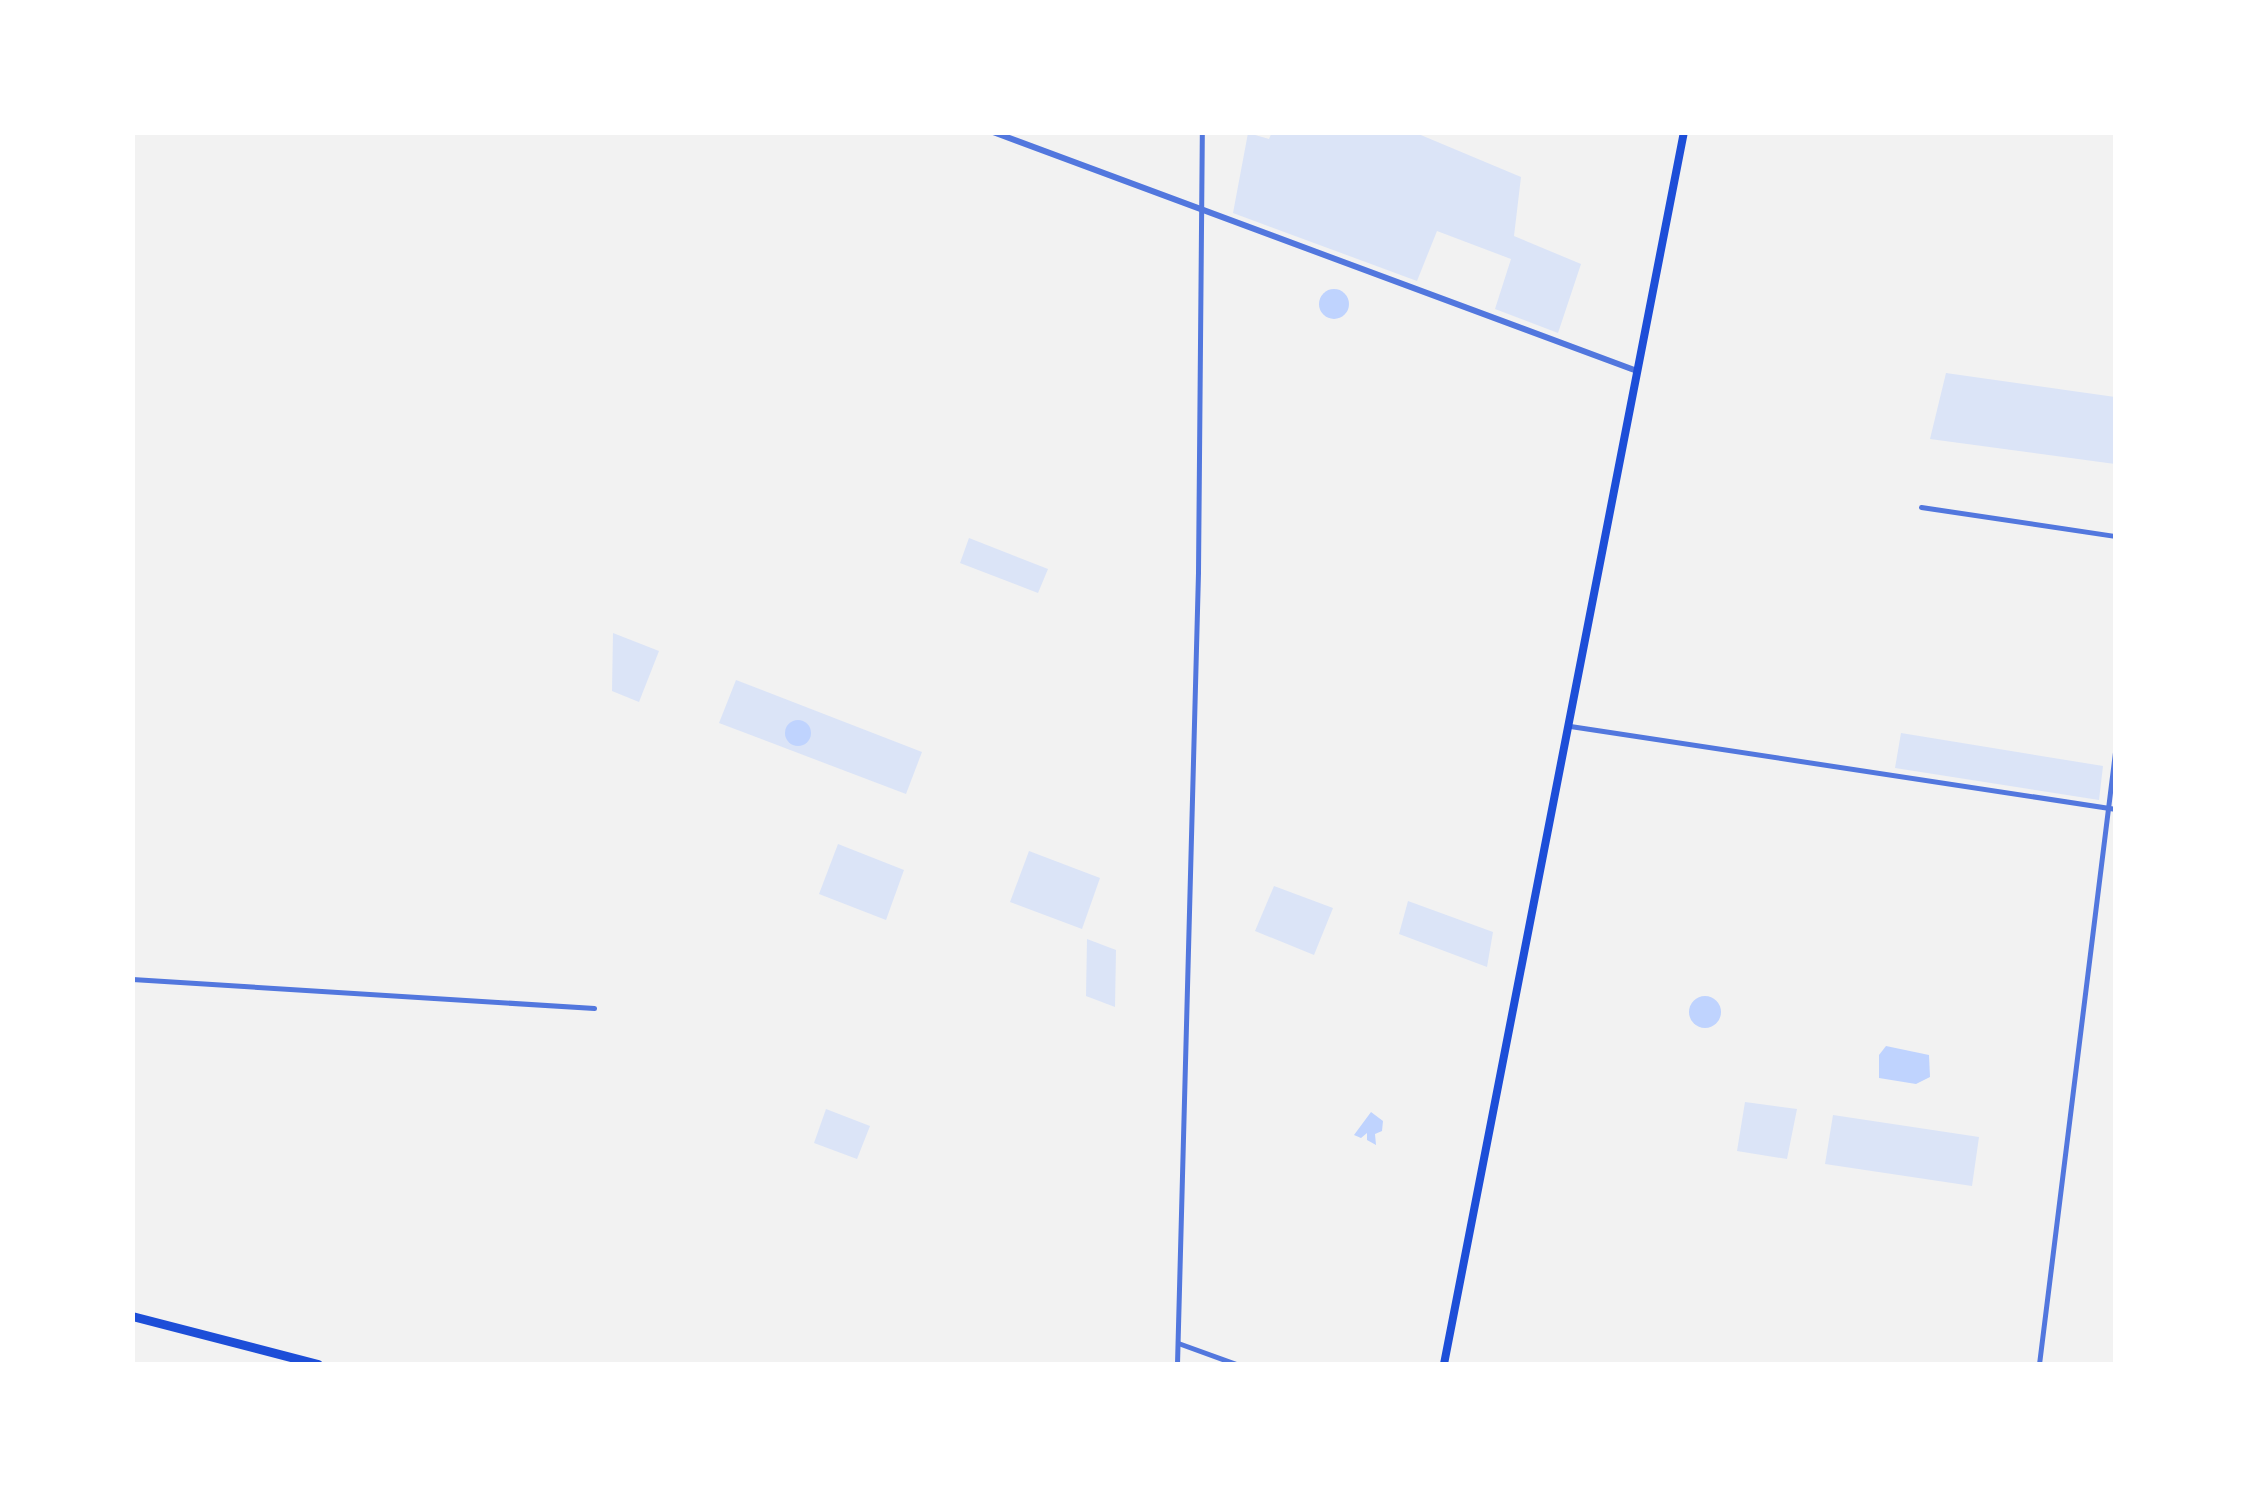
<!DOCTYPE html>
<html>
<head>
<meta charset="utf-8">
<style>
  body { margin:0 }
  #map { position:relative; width:2248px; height:1497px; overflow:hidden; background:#f2f2f2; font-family:"PT Sans Narrow",sans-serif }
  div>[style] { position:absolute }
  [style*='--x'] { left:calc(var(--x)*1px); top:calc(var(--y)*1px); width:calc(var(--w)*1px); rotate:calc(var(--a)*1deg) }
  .green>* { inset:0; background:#dbe4f7 }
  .water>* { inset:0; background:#bfd3fe }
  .round { border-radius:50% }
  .minor>* { height:5px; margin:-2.5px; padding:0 2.5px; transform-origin:2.5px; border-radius:2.5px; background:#5277de }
  .tertiary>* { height:6px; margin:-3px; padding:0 3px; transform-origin:3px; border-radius:3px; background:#5277de }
  .secondary>* { height:8px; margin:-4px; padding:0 4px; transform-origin:4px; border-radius:4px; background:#1d4ed8 }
  .primary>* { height:9px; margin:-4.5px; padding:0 4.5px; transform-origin:4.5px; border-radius:4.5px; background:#1d4ed8 }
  span { translate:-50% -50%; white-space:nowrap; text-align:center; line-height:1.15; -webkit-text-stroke:8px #fff; paint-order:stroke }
  .frame { position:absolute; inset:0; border:135px solid #fff; pointer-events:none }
</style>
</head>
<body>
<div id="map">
  <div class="green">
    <i style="clip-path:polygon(1272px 132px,1416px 133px,1521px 177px,1514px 236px,1581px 264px,1558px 333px,1495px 309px,1511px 259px,1437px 231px,1417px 281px,1233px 213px,1248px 133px,1269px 139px)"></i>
    <i style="clip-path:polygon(1946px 373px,2115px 397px,2115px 464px,1930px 439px)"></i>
    <i style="clip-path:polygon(969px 538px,1048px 569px,1038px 593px,960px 563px)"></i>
    <i style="clip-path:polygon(613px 633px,659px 651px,639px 702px,612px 691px)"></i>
    <i style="clip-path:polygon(736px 680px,922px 752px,906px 794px,719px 723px)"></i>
    <i style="clip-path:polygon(1901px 733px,2103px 766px,2099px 800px,1895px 768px)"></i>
    <i style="clip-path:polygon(838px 844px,904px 870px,886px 920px,819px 894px)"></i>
    <i style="clip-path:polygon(1029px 851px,1100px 878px,1082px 929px,1010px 902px)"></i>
    <i style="clip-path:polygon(1274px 886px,1333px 908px,1314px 955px,1255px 931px)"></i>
    <i style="clip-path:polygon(1408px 901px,1493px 932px,1487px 967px,1399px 934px)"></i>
    <i style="clip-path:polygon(1087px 939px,1116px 950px,1115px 1007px,1086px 996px)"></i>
    <i style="clip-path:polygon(1745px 1102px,1797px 1109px,1787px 1159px,1737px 1151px)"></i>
    <i style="clip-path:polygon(826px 1109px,870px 1126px,857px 1159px,814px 1143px)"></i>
    <i style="clip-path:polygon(1833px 1115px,1979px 1137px,1972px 1186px,1825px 1164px)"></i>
  </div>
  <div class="water">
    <i class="round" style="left:1319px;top:289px;width:30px;height:30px"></i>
    <i class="round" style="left:785px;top:720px;width:26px;height:26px"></i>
    <i class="round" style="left:1689px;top:996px;width:32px;height:32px"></i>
    <i style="clip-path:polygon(1886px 1046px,1929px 1055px,1930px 1077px,1916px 1084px,1879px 1078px,1879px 1055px)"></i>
    <i style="clip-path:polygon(1371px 1112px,1383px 1121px,1382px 1131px,1375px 1134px,1376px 1145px,1367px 1140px,1367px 1133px,1361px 1138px,1354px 1135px)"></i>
  </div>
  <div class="minor">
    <i style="--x:1921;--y:507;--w:197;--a:8.5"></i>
    <i style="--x:1570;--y:726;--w:552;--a:8.64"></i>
    <i style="--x:132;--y:979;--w:463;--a:3.6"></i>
    <i style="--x:1178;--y:1343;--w:62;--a:19.9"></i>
    <i style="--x:1177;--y:1364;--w:792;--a:-88.48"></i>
    <i style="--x:1198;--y:572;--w:440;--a:-89.5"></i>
    <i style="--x:2039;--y:1364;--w:625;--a:-82.92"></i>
  </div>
  <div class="tertiary">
    <i style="--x:993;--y:132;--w:687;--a:20.36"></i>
  </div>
  <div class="secondary">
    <i style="--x:1444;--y:1364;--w:1255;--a:-78.98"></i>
  </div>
  <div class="primary">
    <i style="--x:132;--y:1316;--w:192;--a:14.5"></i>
  </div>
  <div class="frame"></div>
</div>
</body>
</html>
